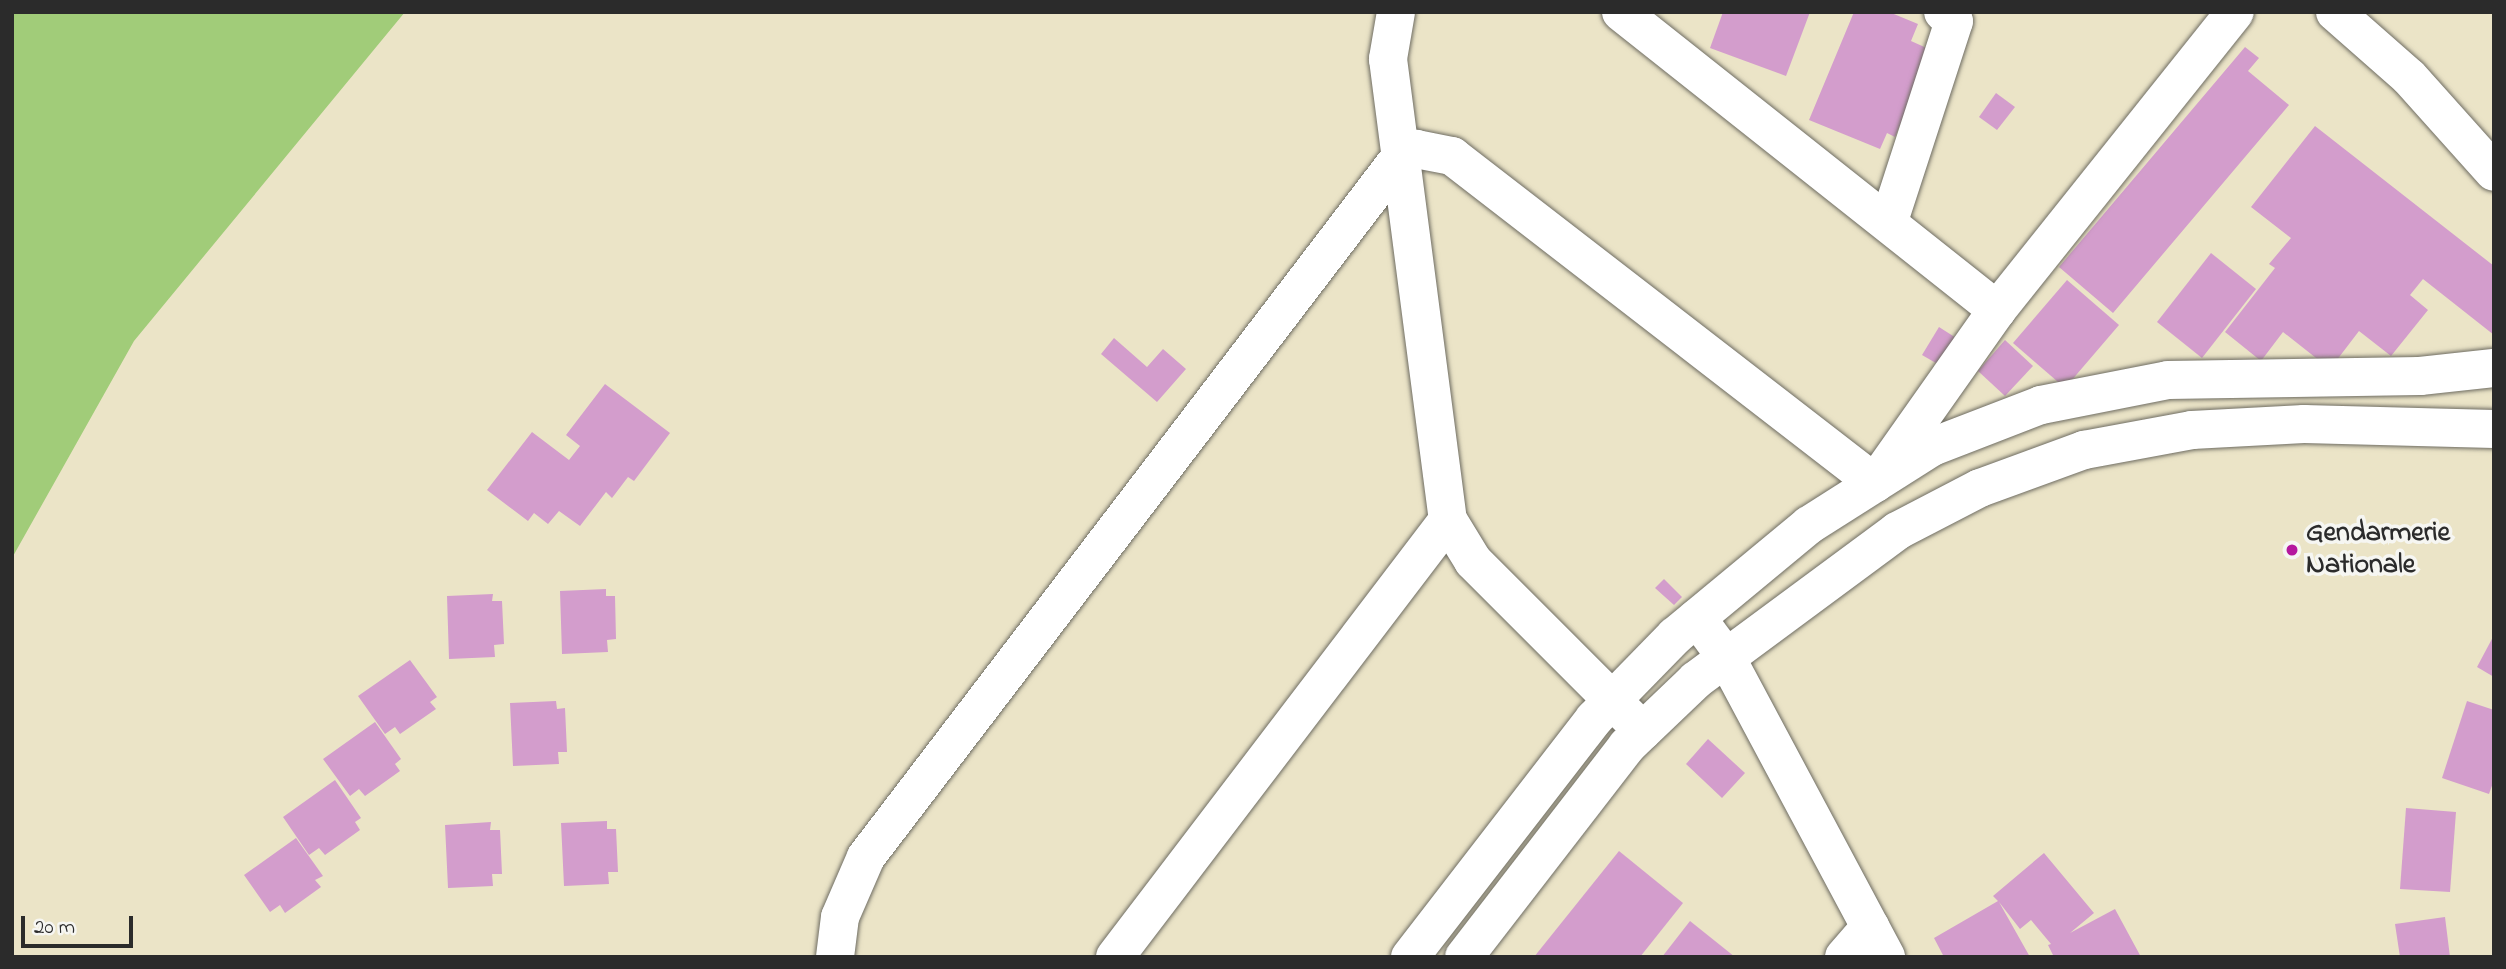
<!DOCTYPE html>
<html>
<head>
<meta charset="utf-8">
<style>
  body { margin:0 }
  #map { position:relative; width:2506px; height:969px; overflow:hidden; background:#ebe4c7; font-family:"Indie Flower",sans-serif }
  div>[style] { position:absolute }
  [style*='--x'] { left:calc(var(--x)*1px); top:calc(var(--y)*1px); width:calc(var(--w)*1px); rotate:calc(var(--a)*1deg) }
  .green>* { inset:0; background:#a1cc79 }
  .building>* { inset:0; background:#d39dcc }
  .roads { filter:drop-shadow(0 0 2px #6e6c62) drop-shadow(0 0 2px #6e6c62) }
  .street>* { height:38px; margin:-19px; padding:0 19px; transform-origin:19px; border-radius:19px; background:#fff }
  .secondary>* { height:38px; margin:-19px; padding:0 19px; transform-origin:19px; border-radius:19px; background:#fff }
  .dots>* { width:19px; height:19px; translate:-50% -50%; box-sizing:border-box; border:4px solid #f6f6f2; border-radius:50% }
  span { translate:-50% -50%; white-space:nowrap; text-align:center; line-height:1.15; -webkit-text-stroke:7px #f6f6f2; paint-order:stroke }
  .poi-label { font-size:28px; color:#2b2b2b; font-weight:700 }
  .left { translate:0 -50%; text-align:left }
  .frame { position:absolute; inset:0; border:14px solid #2b2b2b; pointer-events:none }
  .scale { position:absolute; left:21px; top:916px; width:112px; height:32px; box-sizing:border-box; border:4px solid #2b2b2b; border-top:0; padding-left:9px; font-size:21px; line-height:24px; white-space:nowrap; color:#2b2b2b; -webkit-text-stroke:5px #f6f6f2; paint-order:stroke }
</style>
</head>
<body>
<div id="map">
  <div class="green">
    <i style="clip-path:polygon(12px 12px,405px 12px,134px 341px,12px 558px)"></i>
  </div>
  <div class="building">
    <i style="clip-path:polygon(1723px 12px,1810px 12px,1786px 76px,1710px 48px)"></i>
    <i style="clip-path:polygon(1854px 12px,1889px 12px,1918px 24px,1911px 41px,1931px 50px,1895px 137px,1887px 133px,1880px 149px,1809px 120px)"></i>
    <i style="clip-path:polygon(2245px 47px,2259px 58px,2248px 71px,2289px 105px,2113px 313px,2059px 267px)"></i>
    <i style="clip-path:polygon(1996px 93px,2015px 107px,1997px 130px,1979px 117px)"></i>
    <i style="clip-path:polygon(2315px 126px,2494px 266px,2494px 335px,2423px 279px,2410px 295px,2428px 310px,2391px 356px,2359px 331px,2330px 369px,2283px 332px,2261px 361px,2225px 332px,2275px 268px,2269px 264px,2291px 238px,2251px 207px)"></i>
    <i style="clip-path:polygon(2211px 253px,2256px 289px,2202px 358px,2157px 322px)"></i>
    <i style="clip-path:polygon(2067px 280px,2119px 325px,2065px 388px,2013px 343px)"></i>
    <i style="clip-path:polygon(1939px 327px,1964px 343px,1948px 370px,1922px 355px)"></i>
    <i style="clip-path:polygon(1114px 338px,1147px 367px,1163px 349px,1186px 369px,1157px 402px,1101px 354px)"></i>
    <i style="clip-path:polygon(2005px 340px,2033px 366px,2005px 396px,1978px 371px)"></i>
    <i style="clip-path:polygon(605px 384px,670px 433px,634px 481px,628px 477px,612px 498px,606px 492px,580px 526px,559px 511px,548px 524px,534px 513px,528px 521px,487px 490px,532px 432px,569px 460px,580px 446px,566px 435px)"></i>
    <i style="clip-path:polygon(1664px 579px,1682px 597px,1674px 605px,1655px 588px)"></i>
    <i style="clip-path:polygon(606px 589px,606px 596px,615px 596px,616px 639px,607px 640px,608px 652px,562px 654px,560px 591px)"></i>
    <i style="clip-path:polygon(493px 594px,492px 601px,502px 601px,504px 644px,494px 645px,495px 657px,449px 659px,447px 596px)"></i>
    <i style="clip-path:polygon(2494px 635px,2494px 677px,2477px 667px)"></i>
    <i style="clip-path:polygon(410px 660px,437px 697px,430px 702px,436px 709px,400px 734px,395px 727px,385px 734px,358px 696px)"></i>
    <i style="clip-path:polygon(556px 701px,557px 709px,565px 708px,567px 752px,558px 752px,559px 764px,513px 766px,510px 703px)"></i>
    <i style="clip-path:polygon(2467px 701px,2494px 710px,2494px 780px,2489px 794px,2442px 778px)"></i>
    <i style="clip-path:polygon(375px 722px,401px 759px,395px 764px,400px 771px,365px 796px,359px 789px,350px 796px,323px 759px)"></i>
    <i style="clip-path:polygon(1708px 739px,1745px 773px,1722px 798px,1686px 764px)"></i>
    <i style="clip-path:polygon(335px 780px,361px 818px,355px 822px,360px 830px,325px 855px,319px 848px,309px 855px,283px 817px)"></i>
    <i style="clip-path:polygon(2406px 808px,2456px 812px,2450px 892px,2400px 889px)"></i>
    <i style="clip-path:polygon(607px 821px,607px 829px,616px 829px,618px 872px,608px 872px,609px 884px,564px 886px,561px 823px)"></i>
    <i style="clip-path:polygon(491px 822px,490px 830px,500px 830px,502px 874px,492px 874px,493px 886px,448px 888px,445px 825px)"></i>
    <i style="clip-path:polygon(296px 838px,323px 876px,315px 880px,321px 887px,285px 913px,280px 905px,270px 912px,244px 875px)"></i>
    <i style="clip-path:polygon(1619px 851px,1683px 903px,1640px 957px,1534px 957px)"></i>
    <i style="clip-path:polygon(2044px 853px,2094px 913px,2070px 933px,2115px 909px,2141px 957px,2054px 957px,2048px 945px,2051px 944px,2031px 920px,2020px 929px,1999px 902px,2030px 957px,1944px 957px,1934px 938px,1998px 901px,1993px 896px)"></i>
    <i style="clip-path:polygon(2445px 917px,2450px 957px,2400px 957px,2395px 924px)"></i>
    <i style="clip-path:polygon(1690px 921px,1735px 957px,1662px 957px)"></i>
  </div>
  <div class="roads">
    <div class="street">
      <i style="--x:1396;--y:12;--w:48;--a:99.7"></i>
      <i style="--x:1388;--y:59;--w:465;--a:82.6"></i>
      <i style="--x:1448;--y:520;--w:48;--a:58.6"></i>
      <i style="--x:1473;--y:561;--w:240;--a:45"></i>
      <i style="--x:1621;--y:12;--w:480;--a:38.4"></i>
      <i style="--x:2335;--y:12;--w:98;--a:41.3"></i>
      <i style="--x:2409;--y:77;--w:127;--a:48.2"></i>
      <i style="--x:1889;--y:221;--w:210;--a:-72"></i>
      <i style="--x:1954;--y:21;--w:14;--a:-141"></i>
      <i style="--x:1697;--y:618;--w:49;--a:53.4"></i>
      <i style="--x:1726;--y:657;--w:340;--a:61.9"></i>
      <i style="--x:835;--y:957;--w:40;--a:-82.9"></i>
      <i style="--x:840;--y:917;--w:65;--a:-66.6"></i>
      <i style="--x:866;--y:857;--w:882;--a:-52.65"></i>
      <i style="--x:1401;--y:156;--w:17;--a:-25"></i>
      <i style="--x:1416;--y:149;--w:37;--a:11"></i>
      <i style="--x:1452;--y:156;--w:535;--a:37.71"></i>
      <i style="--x:1875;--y:483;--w:212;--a:-54.8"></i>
      <i style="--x:1997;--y:310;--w:381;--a:-51.4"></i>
      <i style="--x:1115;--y:957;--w:549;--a:-52.69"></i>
      <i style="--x:1844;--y:957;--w:40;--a:-49"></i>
    </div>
    <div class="secondary">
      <i style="--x:1410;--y:957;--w:301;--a:-52.3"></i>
      <i style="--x:1594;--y:719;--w:116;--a:-45.7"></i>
      <i style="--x:1675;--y:636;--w:174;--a:-39.6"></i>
      <i style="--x:1809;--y:525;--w:146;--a:-32.4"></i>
      <i style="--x:1932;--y:447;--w:117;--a:-21.1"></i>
      <i style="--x:2041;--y:405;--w:129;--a:-11.1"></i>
      <i style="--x:2168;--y:380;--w:252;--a:-0.9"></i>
      <i style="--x:2420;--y:376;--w:74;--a:-6.2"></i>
      <i style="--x:1464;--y:957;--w:267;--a:-52.3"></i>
      <i style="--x:1627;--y:746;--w:95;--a:-43.7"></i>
      <i style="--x:1696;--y:680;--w:250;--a:-36.5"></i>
      <i style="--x:1897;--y:531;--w:93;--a:-27.4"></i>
      <i style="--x:1980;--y:488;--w:111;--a:-20.1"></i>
      <i style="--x:2084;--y:450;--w:110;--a:-10.5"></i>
      <i style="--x:2192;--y:430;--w:112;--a:-3.1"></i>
      <i style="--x:2304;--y:424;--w:190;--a:1.5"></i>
    </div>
  </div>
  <div class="dots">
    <i style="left:2292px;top:550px;background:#b5179e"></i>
  </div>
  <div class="poi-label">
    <span class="left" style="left:2306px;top:550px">Gendarmerie<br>Nationale</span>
  </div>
  <div class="frame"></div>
  <div class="scale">20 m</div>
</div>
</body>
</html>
